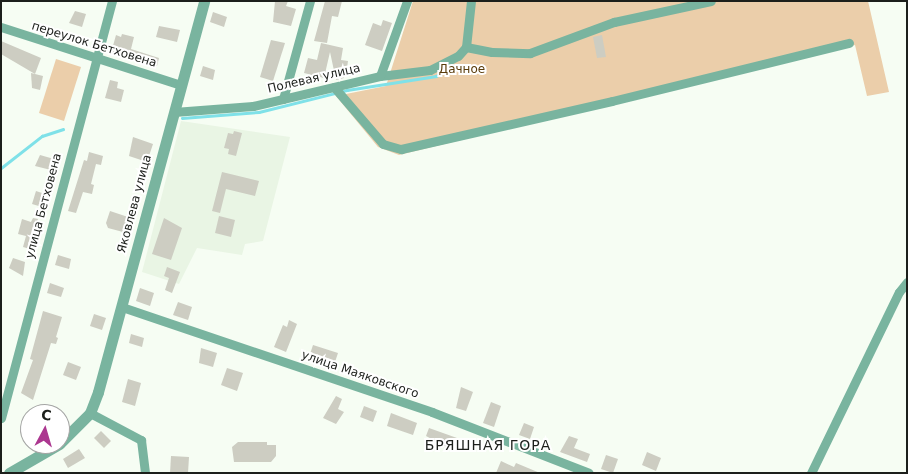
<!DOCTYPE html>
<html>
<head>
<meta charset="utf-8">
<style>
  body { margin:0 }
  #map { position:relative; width:908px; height:474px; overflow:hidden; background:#f6fdf3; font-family:"DejaVu Sans",sans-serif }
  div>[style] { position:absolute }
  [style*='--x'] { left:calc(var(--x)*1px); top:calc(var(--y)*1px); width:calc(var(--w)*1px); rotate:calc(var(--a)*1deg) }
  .built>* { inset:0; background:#e9f5e4 }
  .green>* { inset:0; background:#ebceaa }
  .stream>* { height:2.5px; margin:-1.25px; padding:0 1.25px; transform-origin:1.25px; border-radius:1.25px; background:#7fe1e8 }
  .building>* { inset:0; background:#cdcdc2 }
  .minor>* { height:9px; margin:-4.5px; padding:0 4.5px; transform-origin:4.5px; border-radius:4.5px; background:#79b49f }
  .tertiary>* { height:11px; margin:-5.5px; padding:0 5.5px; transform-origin:5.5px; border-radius:5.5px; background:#79b49f }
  span { translate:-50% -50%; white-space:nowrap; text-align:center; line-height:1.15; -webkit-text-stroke:4px #fff; paint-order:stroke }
  .street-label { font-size:12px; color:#1c1f1b }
  .park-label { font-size:12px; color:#5a3c0b }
  .neighbourhood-label { font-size:14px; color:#1c1f1b; letter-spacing:1px }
  .frame { position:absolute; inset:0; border:2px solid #1c1f1b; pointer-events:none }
  .north { position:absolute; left:20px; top:404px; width:50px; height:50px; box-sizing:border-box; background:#fff; border:1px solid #a4a5a4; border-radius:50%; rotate:6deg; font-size:14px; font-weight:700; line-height:20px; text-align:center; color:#1c1f1b }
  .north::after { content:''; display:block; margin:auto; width:18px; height:22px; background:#ac3790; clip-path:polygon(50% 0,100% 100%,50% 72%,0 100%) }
</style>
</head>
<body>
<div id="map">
  <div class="built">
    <i style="clip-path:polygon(181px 121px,290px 137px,263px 241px,245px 244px,242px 255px,197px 248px,179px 284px,142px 272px)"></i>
  </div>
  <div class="green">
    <i style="clip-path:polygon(413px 1px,868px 1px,889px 92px,867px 96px,855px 45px,399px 155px,378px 147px,336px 96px,386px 86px)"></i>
    <i style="clip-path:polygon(56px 59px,81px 67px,64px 121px,39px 113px)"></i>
  </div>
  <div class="stream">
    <i style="--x:182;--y:118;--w:77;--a:-4.5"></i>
    <i style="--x:259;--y:112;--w:91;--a:-14"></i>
    <i style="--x:347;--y:90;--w:90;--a:-8.9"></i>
    <i style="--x:436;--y:76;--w:23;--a:-25"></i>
    <i style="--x:1;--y:168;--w:52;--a:-38"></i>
    <i style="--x:42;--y:136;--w:22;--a:-18"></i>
  </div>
  <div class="building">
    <i style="clip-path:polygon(275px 1px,288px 1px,286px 6px,296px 9px,291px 26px,273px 22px)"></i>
    <i style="clip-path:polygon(325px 1px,342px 1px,338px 17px,332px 16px,327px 43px,314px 41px)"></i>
    <i style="clip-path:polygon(75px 11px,86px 14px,82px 27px,69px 23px)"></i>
    <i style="clip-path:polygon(213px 12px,227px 17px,224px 27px,210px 22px)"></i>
    <i style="clip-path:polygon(383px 20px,392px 23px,382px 51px,365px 45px,373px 23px,381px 26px)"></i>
    <i style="clip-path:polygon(159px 26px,180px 30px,177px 42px,156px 37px)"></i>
    <i style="clip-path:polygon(122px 34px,134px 37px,131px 49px,159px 58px,157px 66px,111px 53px,116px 35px,121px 37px)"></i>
    <i style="clip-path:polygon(602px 35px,606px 57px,597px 58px,593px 37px)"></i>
    <i style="clip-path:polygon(271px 40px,285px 43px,273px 81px,260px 77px)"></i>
    <i style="clip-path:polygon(1px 41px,41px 58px,35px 74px,1px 54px)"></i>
    <i style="clip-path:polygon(321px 43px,343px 48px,341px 60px,348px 61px,347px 68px,342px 68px,344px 78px,336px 80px,330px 52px,324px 78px,304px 73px,308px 58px,317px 60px)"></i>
    <i style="clip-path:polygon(203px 66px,215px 70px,213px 80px,200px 76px)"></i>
    <i style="clip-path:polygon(31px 73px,43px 76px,40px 90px,32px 88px)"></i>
    <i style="clip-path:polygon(110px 80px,118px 82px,117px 88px,124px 90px,121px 102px,105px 98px)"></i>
    <i style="clip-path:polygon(234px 131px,242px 133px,236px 156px,228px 154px,229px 149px,224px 148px,228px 133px,233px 134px)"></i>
    <i style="clip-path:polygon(133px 137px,153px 144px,147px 162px,129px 156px)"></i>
    <i style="clip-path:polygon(89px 152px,103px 156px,101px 165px,96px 164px,91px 184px,94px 185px,92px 194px,83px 192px,76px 213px,68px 211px,84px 160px,87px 161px)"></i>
    <i style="clip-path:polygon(40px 155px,54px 159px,51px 170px,35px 166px)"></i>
    <i style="clip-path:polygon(222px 172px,259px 181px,255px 196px,226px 189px,220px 213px,212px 211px)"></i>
    <i style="clip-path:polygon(36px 191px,45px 194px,42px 207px,32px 204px)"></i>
    <i style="clip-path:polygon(110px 211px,128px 217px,123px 232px,108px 228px,106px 223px)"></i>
    <i style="clip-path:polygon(219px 216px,235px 220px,231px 237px,215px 233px)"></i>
    <i style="clip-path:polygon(33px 218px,38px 219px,30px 249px,23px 247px,26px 236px,18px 234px,22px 219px,31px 222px)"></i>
    <i style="clip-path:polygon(164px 218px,182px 228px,171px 260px,152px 254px)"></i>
    <i style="clip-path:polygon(58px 255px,71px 259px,69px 269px,55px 265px)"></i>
    <i style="clip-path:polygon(13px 258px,25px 262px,23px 276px,9px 268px)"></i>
    <i style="clip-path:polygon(167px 267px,180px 272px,172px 293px,165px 290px,169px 278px,164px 276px)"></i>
    <i style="clip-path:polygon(50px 283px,64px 288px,61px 297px,47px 293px)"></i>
    <i style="clip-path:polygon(140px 288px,154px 293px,150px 306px,136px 301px)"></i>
    <i style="clip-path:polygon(178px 302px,192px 307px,188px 320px,173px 315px)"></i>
    <i style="clip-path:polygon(43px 311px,62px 317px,56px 337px,58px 338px,56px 344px,51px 343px,33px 400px,21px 393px,33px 360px,30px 359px)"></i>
    <i style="clip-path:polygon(94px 314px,106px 318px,102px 330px,90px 326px)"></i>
    <i style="clip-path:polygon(289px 320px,297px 324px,286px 352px,274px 347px,283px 325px,287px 327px)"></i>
    <i style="clip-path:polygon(131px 334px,144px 338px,142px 347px,129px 343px)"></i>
    <i style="clip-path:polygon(313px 345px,338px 353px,335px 362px,323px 358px,317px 364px,308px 360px)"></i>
    <i style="clip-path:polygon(201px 348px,217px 353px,213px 367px,199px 363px)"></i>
    <i style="clip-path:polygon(68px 362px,81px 367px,76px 380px,63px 375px)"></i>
    <i style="clip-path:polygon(227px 368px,243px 373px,237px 391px,221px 385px)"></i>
    <i style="clip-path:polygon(128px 379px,141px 383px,135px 406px,122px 402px)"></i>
    <i style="clip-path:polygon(461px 387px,473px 392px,466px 411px,456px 408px)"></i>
    <i style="clip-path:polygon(336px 396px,342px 399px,338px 409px,344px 412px,336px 424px,323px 418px)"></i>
    <i style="clip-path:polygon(491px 402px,501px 406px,494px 427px,483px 423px)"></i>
    <i style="clip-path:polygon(364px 406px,377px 411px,373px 422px,360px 417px)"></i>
    <i style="clip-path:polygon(391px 413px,417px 423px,413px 435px,387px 426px)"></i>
    <i style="clip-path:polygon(524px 423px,534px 427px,530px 439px,519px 435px)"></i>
    <i style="clip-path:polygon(429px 428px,457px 438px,452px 450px,426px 436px)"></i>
    <i style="clip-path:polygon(101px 431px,111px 441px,104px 448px,94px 438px)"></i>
    <i style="clip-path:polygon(569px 436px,578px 439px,574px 448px,590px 454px,587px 462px,560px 452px)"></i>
    <i style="clip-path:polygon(238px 442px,267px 442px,267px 445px,276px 445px,276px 456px,271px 462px,234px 462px,232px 447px)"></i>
    <i style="clip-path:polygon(79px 449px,85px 458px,68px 468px,63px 459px)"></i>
    <i style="clip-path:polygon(647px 452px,661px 458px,656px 471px,642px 465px)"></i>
    <i style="clip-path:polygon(606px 455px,618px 459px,613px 473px,601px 469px)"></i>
    <i style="clip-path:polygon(171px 456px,189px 457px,188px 473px,170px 473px)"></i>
    <i style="clip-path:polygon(501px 461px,514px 467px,516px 463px,540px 473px,496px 473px)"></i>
  </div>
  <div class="minor">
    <i style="--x:1;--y:27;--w:189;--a:17.9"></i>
    <i style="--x:466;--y:47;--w:26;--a:11"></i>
    <i style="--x:492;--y:52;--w:38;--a:2"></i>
    <i style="--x:530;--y:53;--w:90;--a:-20.3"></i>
    <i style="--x:614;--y:22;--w:99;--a:-12.2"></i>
    <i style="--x:380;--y:76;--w:50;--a:-6.8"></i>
    <i style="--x:430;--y:70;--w:31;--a:-27"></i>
    <i style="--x:458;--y:56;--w:12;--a:-48"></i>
    <i style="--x:466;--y:47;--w:46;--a:-83.8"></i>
    <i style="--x:334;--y:87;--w:75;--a:49.3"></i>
    <i style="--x:383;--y:144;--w:19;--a:16"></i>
    <i style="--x:401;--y:149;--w:216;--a:-12.8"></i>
    <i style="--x:612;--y:101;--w:244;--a:-13.8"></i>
    <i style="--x:283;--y:99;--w:102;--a:-74.6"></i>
    <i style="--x:174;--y:112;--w:79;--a:-4.3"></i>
    <i style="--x:253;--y:106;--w:130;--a:-13.3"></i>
    <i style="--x:380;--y:76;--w:80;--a:-70.2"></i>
    <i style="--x:122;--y:307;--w:327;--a:18.7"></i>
    <i style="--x:432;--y:412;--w:168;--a:21.2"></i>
    <i style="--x:90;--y:413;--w:58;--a:27.9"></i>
    <i style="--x:141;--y:440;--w:33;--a:83"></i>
    <i style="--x:1;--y:418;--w:432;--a:-75.1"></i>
    <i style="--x:811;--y:473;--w:201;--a:-64.1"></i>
    <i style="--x:899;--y:292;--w:13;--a:-51"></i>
  </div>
  <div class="tertiary">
    <i style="--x:60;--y:443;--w:42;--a:-45"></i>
    <i style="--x:90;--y:413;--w:22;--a:-69"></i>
    <i style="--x:98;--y:392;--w:405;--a:-74.8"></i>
    <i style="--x:9;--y:473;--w:58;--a:-30.1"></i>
  </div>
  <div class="street-label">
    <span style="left:94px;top:45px;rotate:17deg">переулок Бетховена</span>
    <span style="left:314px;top:79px;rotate:-13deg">Полевая улица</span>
    <span style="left:135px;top:204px;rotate:-75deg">Яковлева улица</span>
    <span style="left:44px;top:206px;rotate:-75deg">улица Бетховена</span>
    <span style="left:360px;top:375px;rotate:19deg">улица Маяковского</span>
  </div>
  <div class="park-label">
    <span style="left:462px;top:70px">Дачное</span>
  </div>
  <div class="neighbourhood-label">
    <span style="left:488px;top:445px">БРЯШНАЯ ГОРА</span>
  </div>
  <div class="frame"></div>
  <div class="north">С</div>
</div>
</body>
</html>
